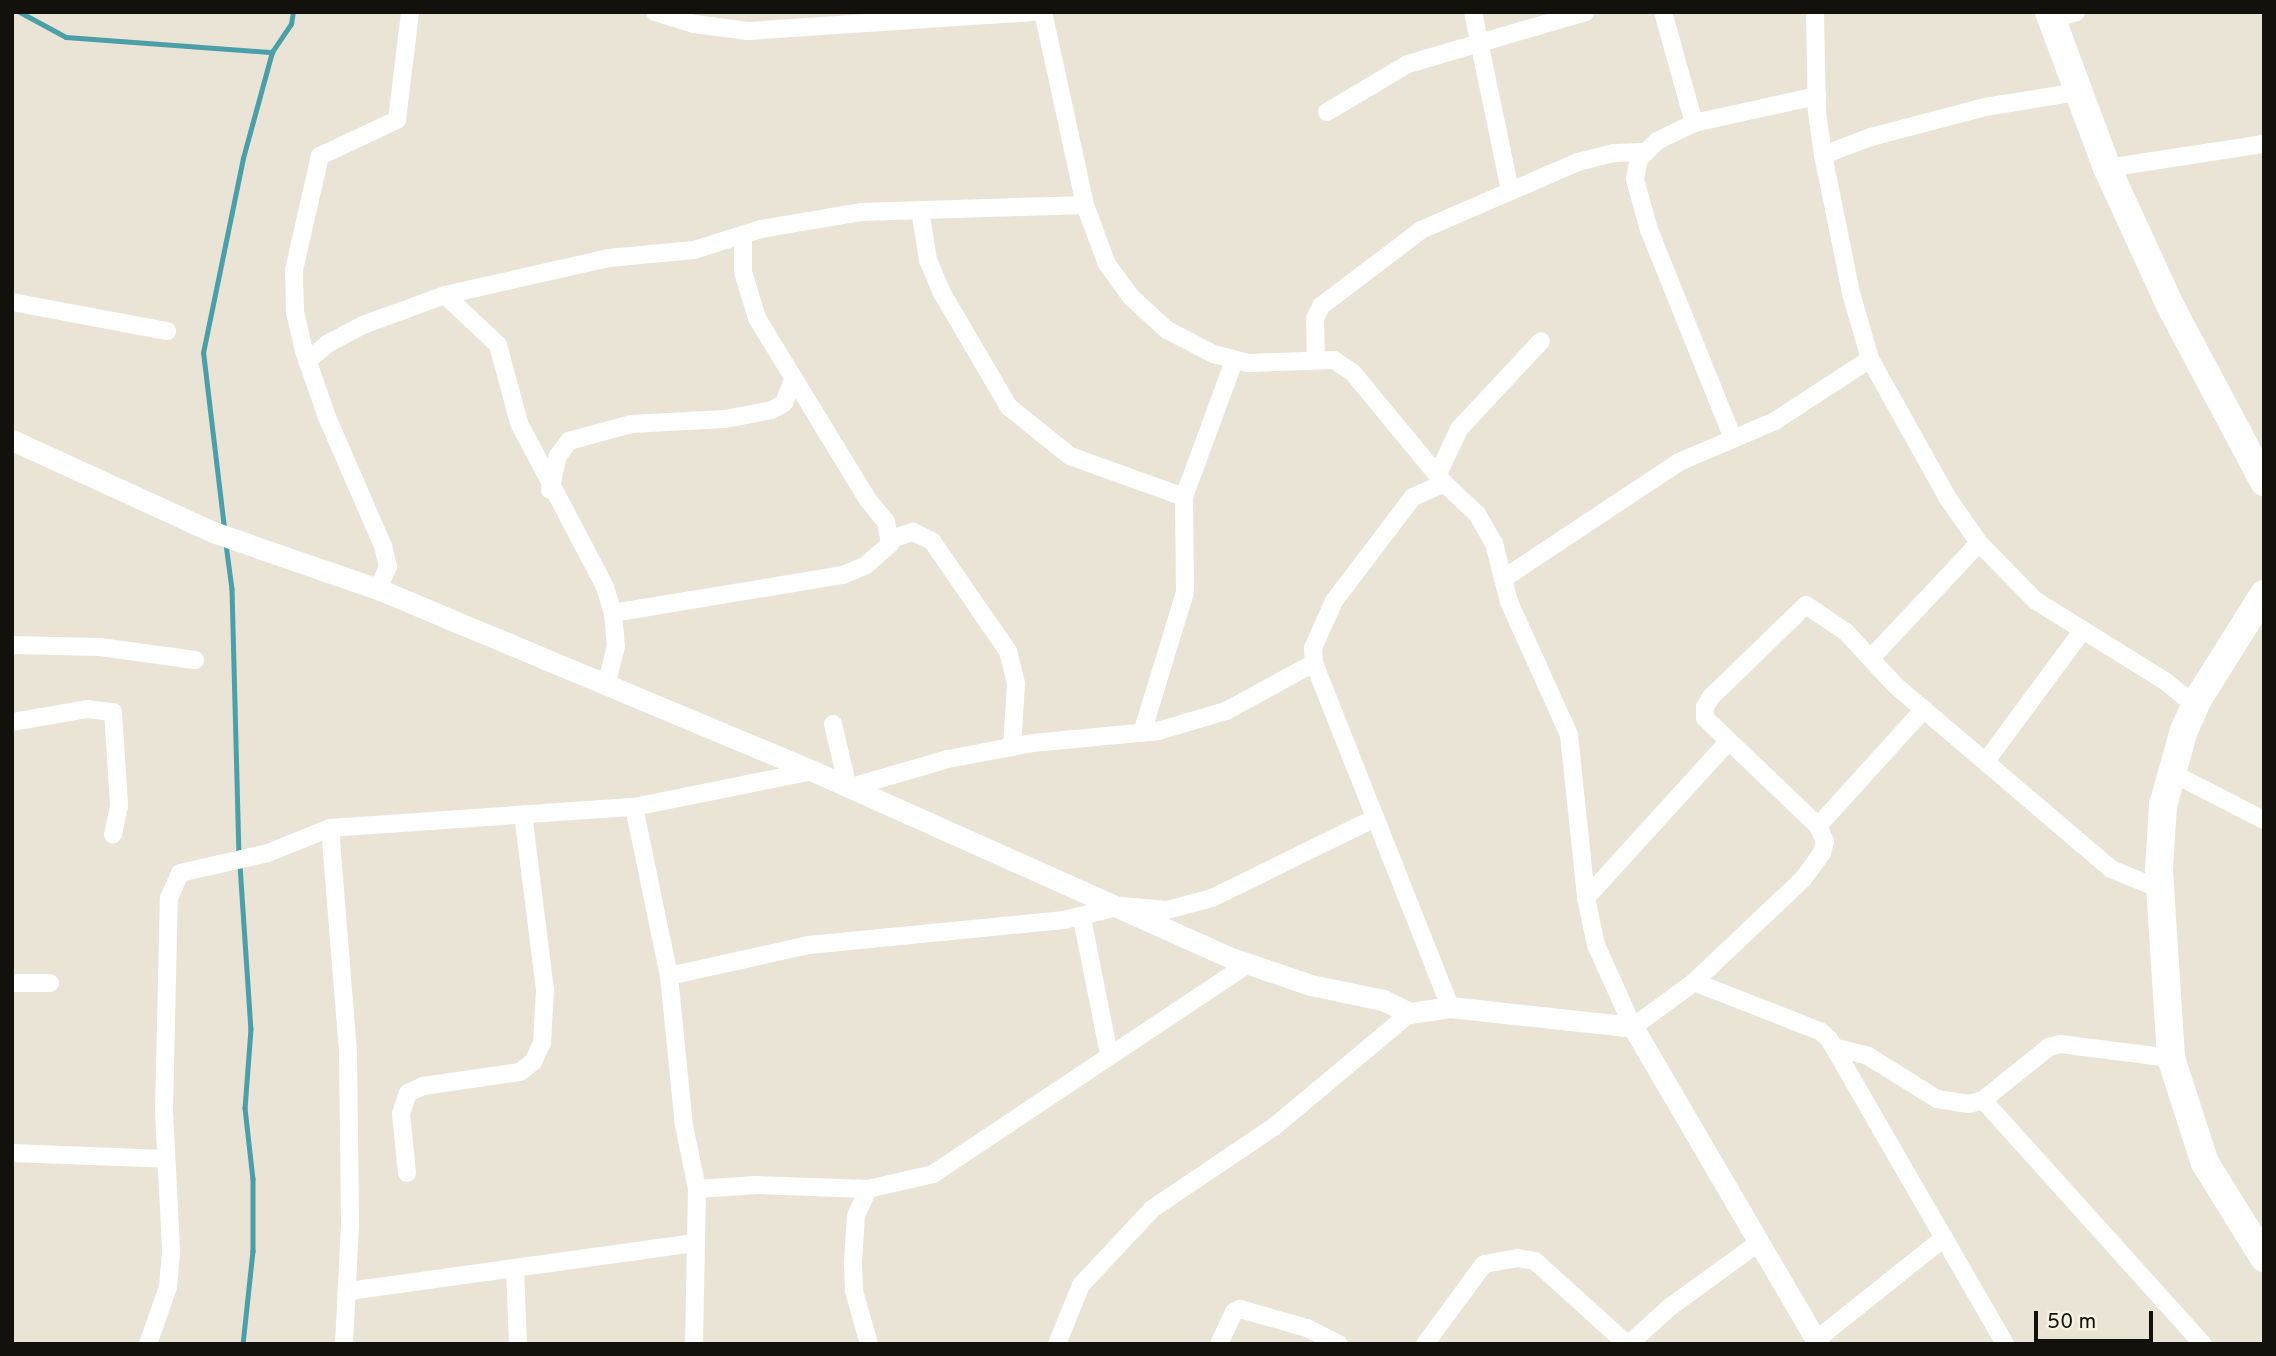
<!DOCTYPE html>
<html>
<head>
<meta charset="utf-8">
<style>
  body { margin:0 }
  #map { position:relative; width:2276px; height:1356px; overflow:hidden; background:#e9e4d5; font-family:Overpass,sans-serif }
  div>[style] { position:absolute }
  [style*='--x'] { left:calc(var(--x)*1px); top:calc(var(--y)*1px); width:calc(var(--w)*1px); rotate:calc(var(--a)*1deg) }
  .stream>* { height:4.5px; margin:-2.25px; padding:0 2.25px; transform-origin:2.25px; border-radius:2.25px; background:#4a9fa8 }
  .minor>* { height:18px; margin:-9px; padding:0 9px; transform-origin:9px; border-radius:9px; background:#fff }
  .tertiary>* { height:21px; margin:-10.5px; padding:0 10.5px; transform-origin:10.5px; border-radius:10.5px; background:#fff }
  .primary>* { height:28px; margin:-14px; padding:0 14px; transform-origin:14px; border-radius:14px; background:#fff }
  span { translate:-50% -50%; white-space:nowrap; text-align:center; line-height:1.15; -webkit-text-stroke:7px #f6f2e2; paint-order:stroke }
  .frame { position:absolute; inset:0; border:14px solid #12110c; pointer-events:none }
  .scale { position:absolute; left:2034px; top:1311px; width:119px; height:32px; box-sizing:border-box; border:4px solid #12110c; border-top:0; padding-left:9px; font-size:21px; line-height:24px; white-space:nowrap; color:#12110c; -webkit-text-stroke:5px #f6f2e2; paint-order:stroke }
</style>
</head>
<body>
<div id="map">
  <div class="stream">
    <i style="--x:20;--y:12;--w:52;--a:28.5"></i>
    <i style="--x:66;--y:37;--w:207;--a:4.2"></i>
    <i style="--x:224;--y:528;--w:176;--a:-96.8"></i>
    <i style="--x:203;--y:353;--w:199;--a:-78.4"></i>
    <i style="--x:243;--y:158;--w:110;--a:-74.7"></i>
    <i style="--x:272;--y:52;--w:34;--a:-56"></i>
    <i style="--x:291;--y:24;--w:12;--a:-81"></i>
    <i style="--x:226;--y:544;--w:45;--a:82.4"></i>
    <i style="--x:232;--y:589;--w:267;--a:88.5"></i>
    <i style="--x:240;--y:865;--w:164;--a:86.2"></i>
    <i style="--x:251;--y:1029;--w:79;--a:94.3"></i>
    <i style="--x:245;--y:1108;--w:71;--a:83.6"></i>
    <i style="--x:253;--y:1179;--w:72;--a:90"></i>
    <i style="--x:253;--y:1251;--w:94;--a:96.1"></i>
  </div>
  <div class="minor">
    <i style="--x:655;--y:12;--w:41;--a:17.1"></i>
    <i style="--x:694;--y:24;--w:54;--a:7.4"></i>
    <i style="--x:748;--y:31;--w:289;--a:-3.8"></i>
    <i style="--x:1043;--y:12;--w:198;--a:77.7"></i>
    <i style="--x:1085;--y:205;--w:63;--a:69.6"></i>
    <i style="--x:1107;--y:264;--w:41;--a:54"></i>
    <i style="--x:1131;--y:297;--w:49;--a:42.5"></i>
    <i style="--x:1167;--y:330;--w:53;--a:27.1"></i>
    <i style="--x:1214;--y:354;--w:34;--a:15"></i>
    <i style="--x:1247;--y:363;--w:87;--a:-2"></i>
    <i style="--x:1334;--y:360;--w:23;--a:34"></i>
    <i style="--x:1353;--y:373;--w:143;--a:50.4"></i>
    <i style="--x:1444;--y:483;--w:45;--a:43.2"></i>
    <i style="--x:1477;--y:514;--w:34;--a:60"></i>
    <i style="--x:1494;--y:543;--w:61;--a:75.7"></i>
    <i style="--x:1509;--y:602;--w:146;--a:65.7"></i>
    <i style="--x:1569;--y:735;--w:164;--a:84"></i>
    <i style="--x:1586;--y:898;--w:48;--a:78"></i>
    <i style="--x:1596;--y:945;--w:90;--a:65.7"></i>
    <i style="--x:1633;--y:1027;--w:76;--a:-36.4"></i>
    <i style="--x:1694;--y:982;--w:150;--a:-43.4"></i>
    <i style="--x:1803;--y:879;--w:32;--a:-54"></i>
    <i style="--x:1822;--y:853;--w:12;--a:-76"></i>
    <i style="--x:1825;--y:841;--w:17;--a:-115"></i>
    <i style="--x:1818;--y:826;--w:156;--a:-136.3"></i>
    <i style="--x:1705;--y:718;--w:11;--a:-90"></i>
    <i style="--x:1705;--y:707;--w:12;--a:-59"></i>
    <i style="--x:1711;--y:697;--w:132;--a:-44.1"></i>
    <i style="--x:1806;--y:605;--w:48;--a:34"></i>
    <i style="--x:1846;--y:632;--w:72;--a:47.2"></i>
    <i style="--x:1895;--y:685;--w:284;--a:40.4"></i>
    <i style="--x:2111;--y:869;--w:53;--a:22.2"></i>
    <i style="--x:1473;--y:12;--w:182;--a:78.3"></i>
    <i style="--x:1663;--y:12;--w:115;--a:74.4"></i>
    <i style="--x:1815;--y:12;--w:100;--a:88.9"></i>
    <i style="--x:1817;--y:112;--w:43;--a:82.1"></i>
    <i style="--x:1823;--y:155;--w:141;--a:78.5"></i>
    <i style="--x:1851;--y:293;--w:69;--a:73.9"></i>
    <i style="--x:1870;--y:359;--w:158;--a:60.8"></i>
    <i style="--x:1947;--y:497;--w:56;--a:55.2"></i>
    <i style="--x:1979;--y:543;--w:81;--a:45.5"></i>
    <i style="--x:2036;--y:601;--w:152;--a:31.8"></i>
    <i style="--x:2165;--y:681;--w:38;--a:39"></i>
    <i style="--x:2052;--y:19;--w:25;--a:-16"></i>
    <i style="--x:1327;--y:112;--w:94;--a:-30.7"></i>
    <i style="--x:1408;--y:64;--w:185;--a:-16.3"></i>
    <i style="--x:1823;--y:155;--w:51;--a:-20.6"></i>
    <i style="--x:1871;--y:137;--w:118;--a:-14.7"></i>
    <i style="--x:1985;--y:107;--w:94;--a:-9.2"></i>
    <i style="--x:2107;--y:168;--w:159;--a:-8.7"></i>
    <i style="--x:920;--y:210;--w:51;--a:80.9"></i>
    <i style="--x:928;--y:260;--w:36;--a:67"></i>
    <i style="--x:942;--y:293;--w:132;--a:59.6"></i>
    <i style="--x:1009;--y:407;--w:78;--a:38.8"></i>
    <i style="--x:1070;--y:456;--w:121;--a:19.8"></i>
    <i style="--x:1184;--y:497;--w:145;--a:-69.8"></i>
    <i style="--x:445;--y:295;--w:73;--a:43.3"></i>
    <i style="--x:498;--y:345;--w:81;--a:74.9"></i>
    <i style="--x:519;--y:423;--w:185;--a:62.3"></i>
    <i style="--x:605;--y:587;--w:27;--a:73"></i>
    <i style="--x:613;--y:613;--w:33;--a:85"></i>
    <i style="--x:616;--y:646;--w:41;--a:104"></i>
    <i style="--x:12;--y:302;--w:158;--a:10.6"></i>
    <i style="--x:1316;--y:360;--w:41;--a:-91.4"></i>
    <i style="--x:1315;--y:319;--w:14;--a:-65"></i>
    <i style="--x:1321;--y:306;--w:126;--a:-37.2"></i>
    <i style="--x:1421;--y:230;--w:171;--a:-23.4"></i>
    <i style="--x:1578;--y:162;--w:37;--a:-14"></i>
    <i style="--x:1614;--y:153;--w:28;--a:-2"></i>
    <i style="--x:307;--y:361;--w:26;--a:-40"></i>
    <i style="--x:327;--y:344;--w:41;--a:-27.8"></i>
    <i style="--x:363;--y:325;--w:87;--a:-20.1"></i>
    <i style="--x:445;--y:295;--w:168;--a:-12.7"></i>
    <i style="--x:609;--y:258;--w:85;--a:-5.4"></i>
    <i style="--x:694;--y:250;--w:70;--a:-17.4"></i>
    <i style="--x:761;--y:229;--w:101;--a:-9.6"></i>
    <i style="--x:861;--y:212;--w:224;--a:-1.8"></i>
    <i style="--x:1732;--y:436;--w:222;--a:-111.9"></i>
    <i style="--x:1649;--y:230;--w:53;--a:-105.4"></i>
    <i style="--x:1635;--y:179;--w:20;--a:-79"></i>
    <i style="--x:1639;--y:159;--w:25;--a:-45"></i>
    <i style="--x:1657;--y:141;--w:41;--a:-25.9"></i>
    <i style="--x:1694;--y:123;--w:126;--a:-12.4"></i>
    <i style="--x:1438;--y:474;--w:50;--a:-65"></i>
    <i style="--x:1459;--y:429;--w:120;--a:-47"></i>
    <i style="--x:550;--y:490;--w:35;--a:-77"></i>
    <i style="--x:558;--y:456;--w:19;--a:-54"></i>
    <i style="--x:569;--y:441;--w:64;--a:-15.3"></i>
    <i style="--x:631;--y:424;--w:94;--a:-3"></i>
    <i style="--x:725;--y:419;--w:48;--a:-10.8"></i>
    <i style="--x:772;--y:410;--w:14;--a:-30"></i>
    <i style="--x:784;--y:403;--w:25;--a:-69"></i>
    <i style="--x:891;--y:539;--w:23;--a:-18"></i>
    <i style="--x:913;--y:532;--w:21;--a:25"></i>
    <i style="--x:932;--y:541;--w:134;--a:55.4"></i>
    <i style="--x:1008;--y:651;--w:34;--a:76"></i>
    <i style="--x:1016;--y:684;--w:63;--a:93.6"></i>
    <i style="--x:1503;--y:579;--w:211;--a:-33.6"></i>
    <i style="--x:1679;--y:462;--w:104;--a:-23.1"></i>
    <i style="--x:1775;--y:421;--w:113;--a:-33.1"></i>
    <i style="--x:378;--y:589;--w:24;--a:-66"></i>
    <i style="--x:388;--y:567;--w:22;--a:-103"></i>
    <i style="--x:383;--y:546;--w:141;--a:-113.5"></i>
    <i style="--x:327;--y:417;--w:70;--a:-109.2"></i>
    <i style="--x:304;--y:351;--w:40;--a:-103"></i>
    <i style="--x:295;--y:312;--w:42;--a:-91.4"></i>
    <i style="--x:294;--y:270;--w:117;--a:-77.2"></i>
    <i style="--x:320;--y:156;--w:85;--a:-25.1"></i>
    <i style="--x:397;--y:120;--w:109;--a:-83.1"></i>
    <i style="--x:613;--y:613;--w:233;--a:-9.4"></i>
    <i style="--x:843;--y:575;--w:25;--a:-23"></i>
    <i style="--x:866;--y:565;--w:32;--a:-41"></i>
    <i style="--x:890;--y:544;--w:22;--a:-100"></i>
    <i style="--x:886;--y:522;--w:28;--a:-129"></i>
    <i style="--x:868;--y:500;--w:213;--a:-121.4"></i>
    <i style="--x:757;--y:318;--w:48;--a:-106.9"></i>
    <i style="--x:743;--y:272;--w:37;--a:-90"></i>
    <i style="--x:12;--y:645;--w:88;--a:1.3"></i>
    <i style="--x:100;--y:647;--w:96;--a:7.8"></i>
    <i style="--x:1871;--y:658;--w:158;--a:-46.8"></i>
    <i style="--x:1314;--y:663;--w:370;--a:68.4"></i>
    <i style="--x:12;--y:722;--w:76;--a:-9.8"></i>
    <i style="--x:87;--y:709;--w:26;--a:7"></i>
    <i style="--x:113;--y:712;--w:94;--a:86.3"></i>
    <i style="--x:119;--y:806;--w:29;--a:102"></i>
    <i style="--x:833;--y:724;--w:66;--a:76.8"></i>
    <i style="--x:848;--y:788;--w:104;--a:-16.2"></i>
    <i style="--x:948;--y:759;--w:86;--a:-10.7"></i>
    <i style="--x:1033;--y:743;--w:126;--a:-5.5"></i>
    <i style="--x:1158;--y:731;--w:71;--a:-16.4"></i>
    <i style="--x:1226;--y:711;--w:100;--a:-28.6"></i>
    <i style="--x:1314;--y:663;--w:15;--a:-94"></i>
    <i style="--x:1313;--y:648;--w:51;--a:-65.9"></i>
    <i style="--x:1334;--y:601;--w:131;--a:-52.8"></i>
    <i style="--x:1413;--y:497;--w:34;--a:-24"></i>
    <i style="--x:1142;--y:733;--w:147;--a:-73"></i>
    <i style="--x:1185;--y:592;--w:95;--a:-90.6"></i>
    <i style="--x:1986;--y:761;--w:163;--a:-53.5"></i>
    <i style="--x:2172;--y:773;--w:103;--a:27.1"></i>
    <i style="--x:634;--y:807;--w:173;--a:78.3"></i>
    <i style="--x:669;--y:976;--w:150;--a:84.3"></i>
    <i style="--x:684;--y:1125;--w:65;--a:78.5"></i>
    <i style="--x:697;--y:1189;--w:155;--a:91.1"></i>
    <i style="--x:1818;--y:826;--w:158;--a:-47.8"></i>
    <i style="--x:330;--y:828;--w:227;--a:85.4"></i>
    <i style="--x:348;--y:1054;--w:171;--a:89.3"></i>
    <i style="--x:350;--y:1225;--w:119;--a:92.9"></i>
    <i style="--x:1586;--y:898;--w:211;--a:-47.7"></i>
    <i style="--x:1082;--y:918;--w:139;--a:78.8"></i>
    <i style="--x:669;--y:976;--w:143;--a:-12.5"></i>
    <i style="--x:809;--y:945;--w:256;--a:-5.6"></i>
    <i style="--x:1064;--y:920;--w:59;--a:-13.8"></i>
    <i style="--x:1121;--y:906;--w:46;--a:5"></i>
    <i style="--x:1167;--y:910;--w:47;--a:-14.9"></i>
    <i style="--x:1212;--y:898;--w:182;--a:-26.1"></i>
    <i style="--x:1694;--y:982;--w:135;--a:21.3"></i>
    <i style="--x:1820;--y:1031;--w:12;--a:42"></i>
    <i style="--x:1829;--y:1039;--w:352;--a:60"></i>
    <i style="--x:12;--y:983;--w:38;--a:0"></i>
    <i style="--x:1837;--y:1048;--w:32;--a:14"></i>
    <i style="--x:1868;--y:1056;--w:81;--a:31.9"></i>
    <i style="--x:1937;--y:1099;--w:32;--a:9"></i>
    <i style="--x:1969;--y:1104;--w:15;--a:-16"></i>
    <i style="--x:1983;--y:1100;--w:85;--a:-38.8"></i>
    <i style="--x:2049;--y:1047;--w:11;--a:-15"></i>
    <i style="--x:2060;--y:1044;--w:112;--a:7.2"></i>
    <i style="--x:1983;--y:1100;--w:329;--a:48"></i>
    <i style="--x:12;--y:1153;--w:153;--a:2.2"></i>
    <i style="--x:407;--y:1173;--w:59;--a:-95.8"></i>
    <i style="--x:401;--y:1114;--w:22;--a:-72"></i>
    <i style="--x:408;--y:1093;--w:17;--a:-25"></i>
    <i style="--x:423;--y:1086;--w:98;--a:-8.2"></i>
    <i style="--x:520;--y:1072;--w:16;--a:-38"></i>
    <i style="--x:533;--y:1062;--w:21;--a:-65"></i>
    <i style="--x:542;--y:1043;--w:53;--a:-86.8"></i>
    <i style="--x:545;--y:990;--w:177;--a:-97.1"></i>
    <i style="--x:697;--y:1189;--w:60;--a:-3.8"></i>
    <i style="--x:757;--y:1185;--w:111;--a:2.1"></i>
    <i style="--x:868;--y:1189;--w:67;--a:-13"></i>
    <i style="--x:933;--y:1174;--w:379;--a:-33.7"></i>
    <i style="--x:868;--y:1189;--w:30;--a:114"></i>
    <i style="--x:856;--y:1216;--w:46;--a:93.7"></i>
    <i style="--x:853;--y:1262;--w:29;--a:88"></i>
    <i style="--x:854;--y:1291;--w:55;--a:74.2"></i>
    <i style="--x:515;--y:1269;--w:75;--a:87.7"></i>
    <i style="--x:349;--y:1291;--w:349;--a:-7.9"></i>
    <i style="--x:1816;--y:1340;--w:164;--a:-38.6"></i>
    <i style="--x:148;--y:1344;--w:60;--a:-70.7"></i>
    <i style="--x:168;--y:1287;--w:38;--a:-85"></i>
    <i style="--x:171;--y:1249;--w:138;--a:-92.9"></i>
    <i style="--x:164;--y:1111;--w:213;--a:-88.7"></i>
    <i style="--x:169;--y:898;--w:27;--a:-66"></i>
    <i style="--x:180;--y:873;--w:90;--a:-12.8"></i>
    <i style="--x:268;--y:853;--w:67;--a:-22"></i>
    <i style="--x:330;--y:828;--w:305;--a:-4"></i>
    <i style="--x:634;--y:807;--w:183;--a:-11.4"></i>
    <i style="--x:1057;--y:1344;--w:64;--a:-67.9"></i>
    <i style="--x:1081;--y:1285;--w:104;--a:-46.9"></i>
    <i style="--x:1152;--y:1209;--w:148;--a:-34"></i>
    <i style="--x:1275;--y:1126;--w:176;--a:-39.9"></i>
    <i style="--x:1219;--y:1344;--w:35;--a:-65"></i>
    <i style="--x:1234;--y:1312;--w:7;--a:-27"></i>
    <i style="--x:1240;--y:1309;--w:70;--a:15.8"></i>
    <i style="--x:1307;--y:1328;--w:36;--a:27"></i>
    <i style="--x:1425;--y:1344;--w:99;--a:-53.6"></i>
    <i style="--x:1484;--y:1264;--w:35;--a:-10"></i>
    <i style="--x:1518;--y:1258;--w:17;--a:10"></i>
    <i style="--x:1535;--y:1261;--w:124;--a:42.1"></i>
    <i style="--x:1629;--y:1344;--w:55;--a:-42.1"></i>
    <i style="--x:1670;--y:1307;--w:109;--a:-36"></i>
  </div>
  <div class="tertiary">
    <i style="--x:12;--y:440;--w:221;--a:24.6"></i>
    <i style="--x:213;--y:532;--w:175;--a:19.1"></i>
    <i style="--x:378;--y:589;--w:472;--a:22.7"></i>
    <i style="--x:813;--y:771;--w:461;--a:24.1"></i>
    <i style="--x:1234;--y:959;--w:81;--a:18.7"></i>
    <i style="--x:1311;--y:985;--w:74;--a:11.8"></i>
    <i style="--x:1383;--y:1000;--w:30;--a:26"></i>
    <i style="--x:1410;--y:1013;--w:40;--a:-8.5"></i>
    <i style="--x:1450;--y:1007;--w:184;--a:6.2"></i>
    <i style="--x:1633;--y:1027;--w:367;--a:59.7"></i>
  </div>
  <div class="primary">
    <i style="--x:2049;--y:12;--w:166;--a:69.6"></i>
    <i style="--x:2107;--y:168;--w:155;--a:65.3"></i>
    <i style="--x:2172;--y:309;--w:196;--a:62"></i>
    <i style="--x:2264;--y:594;--w:124;--a:122.2"></i>
    <i style="--x:2198;--y:699;--w:34;--a:114"></i>
    <i style="--x:2184;--y:730;--w:78;--a:105.6"></i>
    <i style="--x:2163;--y:805;--w:66;--a:93.5"></i>
    <i style="--x:2159;--y:871;--w:187;--a:86.3"></i>
    <i style="--x:2171;--y:1058;--w:110;--a:72.1"></i>
    <i style="--x:2205;--y:1163;--w:112;--a:58.2"></i>
  </div>
  <div class="frame"></div>
  <div class="scale">50 m</div>
</div>
</body>
</html>
